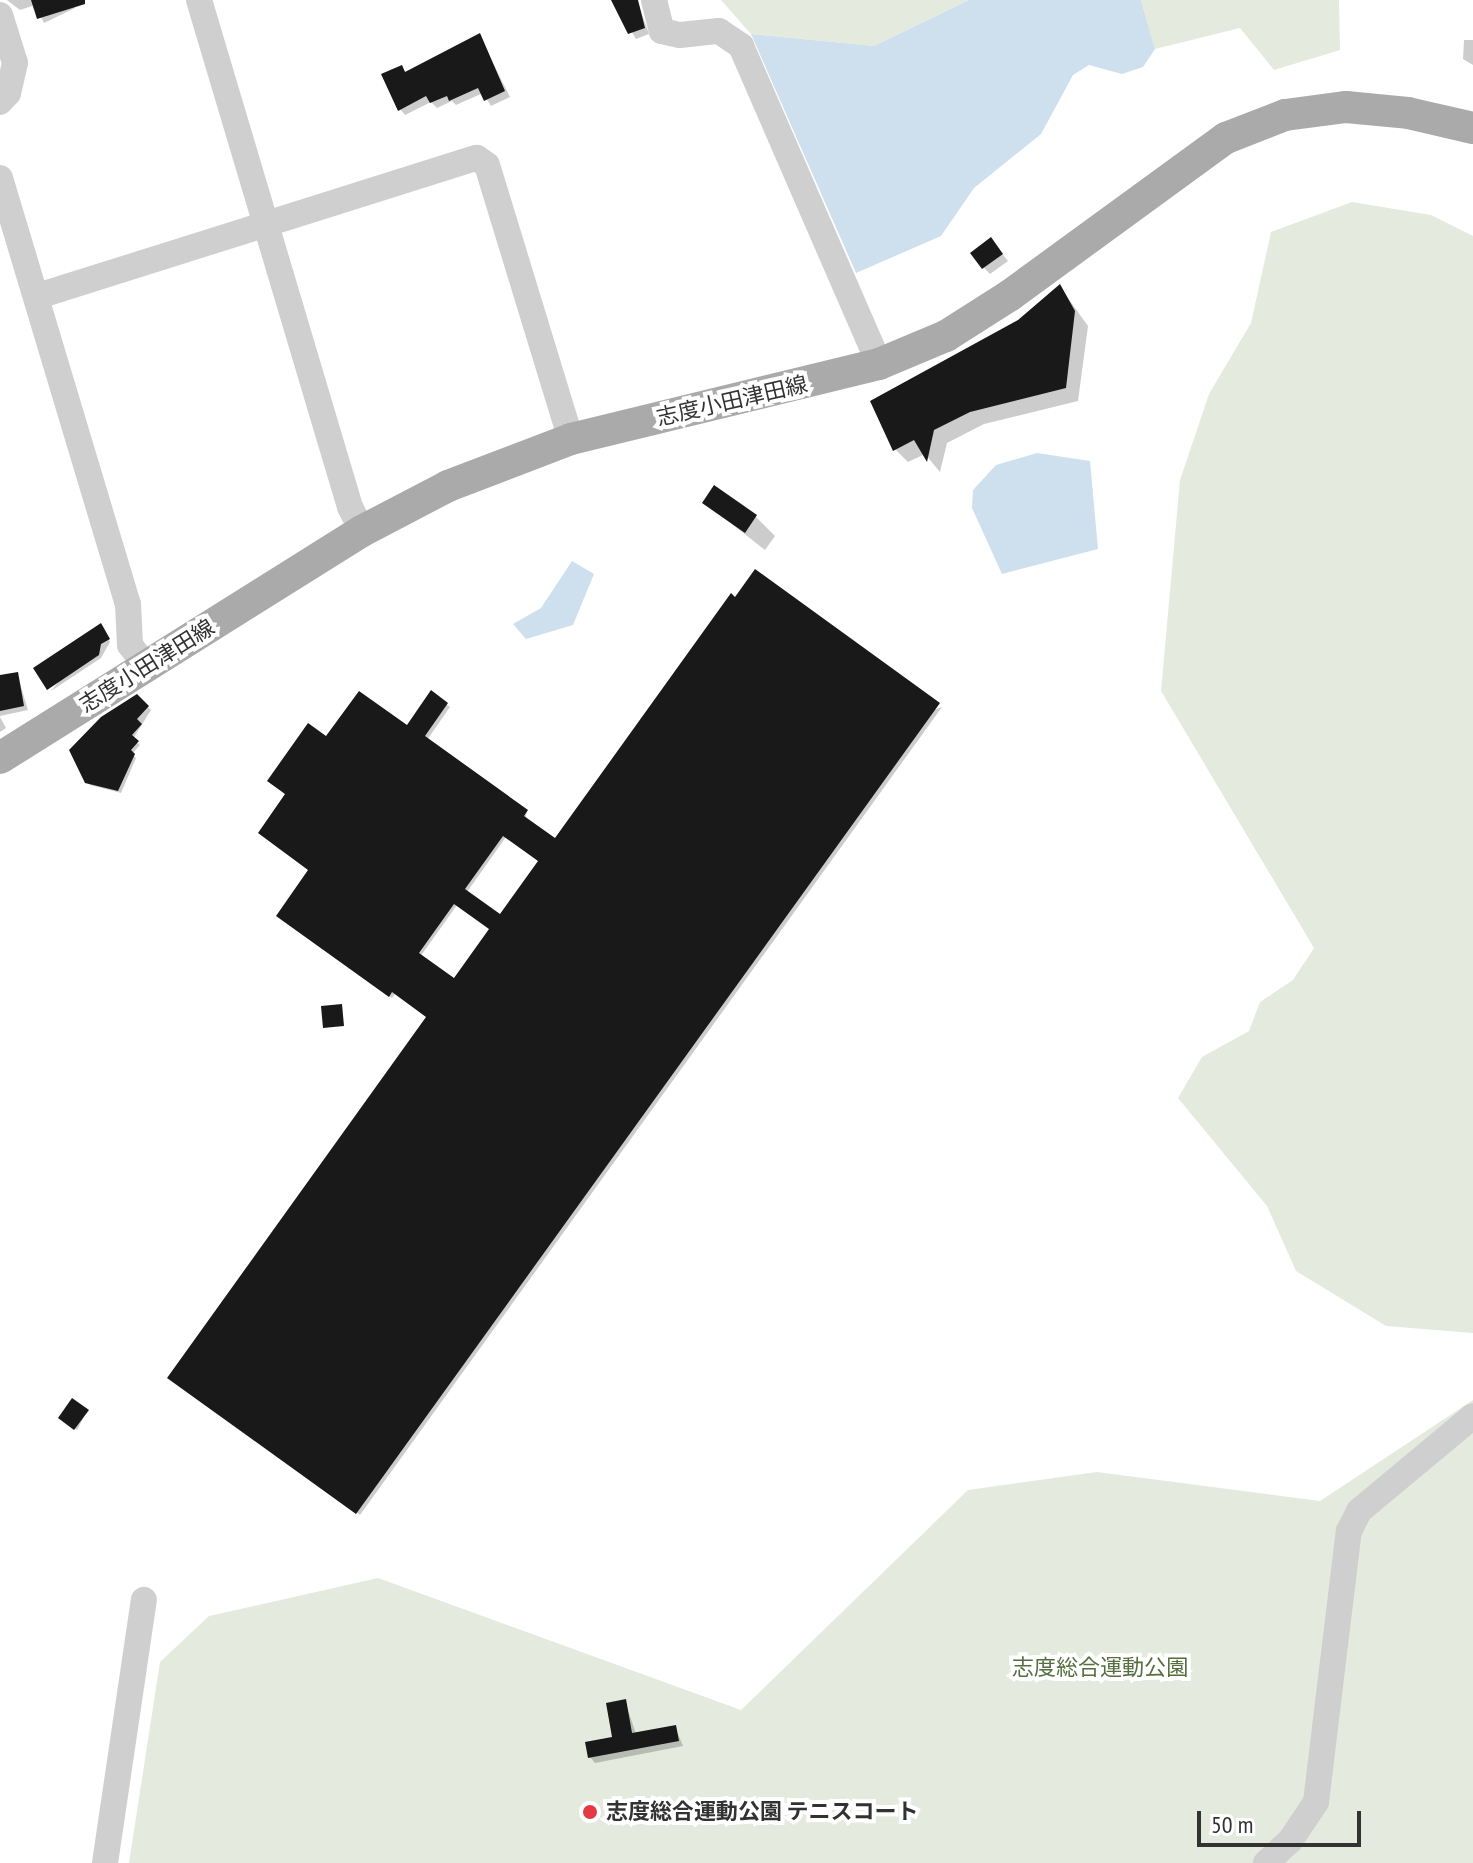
<!DOCTYPE html>
<html>
<head>
<meta charset="utf-8">
<style>
  body { margin:0 }
  #map { position:relative; width:1473px; height:1863px; overflow:hidden; background:#fff; font-family:"PT Sans Narrow","Noto Sans JP",sans-serif }
  div>[style] { position:absolute }
  [style*='--x'] { left:calc(var(--x)*1px); top:calc(var(--y)*1px); width:calc(var(--w)*1px); rotate:calc(var(--a)*1deg) }
  .green>* { inset:0; background:#e4ebde }
  .water>* { inset:0; background:#cee0ed }
  .shadow>* { inset:0; background:#0003 }
  .building>* { inset:0; background:#191919 }
  .minor>* { height:26px; margin:-13px; padding:0 13px; transform-origin:13px; border-radius:13px; background:#cfcfcf }
  .major>* { height:32px; margin:-16px; padding:0 16px; transform-origin:16px; border-radius:16px; background:#aaa }
  .dots>* { width:22px; height:22px; translate:-50% -50%; box-sizing:border-box; border:4px solid #fff; border-radius:50% }
  span { translate:-50% -50%; white-space:nowrap; text-align:center; line-height:1.15; -webkit-text-stroke:8px #fff; paint-order:stroke }
  .street-label { font-size:22px; color:#323232 }
  .park-label { font-size:22px; color:#546e3f }
  .poi-label { font-size:22px; color:#323232; font-weight:700 }
  .left { translate:0 -50%; text-align:left }
  .scale { position:absolute; left:1197px; top:1811px; width:164px; height:36px; box-sizing:border-box; border:4px solid #323232; border-top:0; padding-left:10px; font-size:24px; line-height:28px; white-space:nowrap; color:#323232; -webkit-text-stroke:6px #fff; paint-order:stroke }
</style>
</head>
<body>
<div id="map">
  <div class="green">
    <i style="clip-path:polygon(721px 0,969px 0,874px 46px,751px 34px)"></i>
    <i style="clip-path:polygon(1141px 0,1339px 0,1340px 50px,1274px 70px,1240px 28px,1155px 49px)"></i>
    <i style="clip-path:polygon(1352px 202px,1431px 215px,1473px 236px,1473px 1333px,1386px 1326px,1296px 1271px,1267px 1206px,1178px 1098px,1202px 1057px,1249px 1031px,1260px 1002px,1293px 980px,1314px 948px,1161px 691px,1180px 480px,1209px 394px,1251px 323px,1271px 232px)"></i>
    <i style="clip-path:polygon(1473px 1400px,1473px 1863px,129px 1863px,160px 1662px,209px 1616px,378px 1578px,741px 1710px,968px 1490px,1097px 1472px,1320px 1501px)"></i>
  </div>
  <div class="water">
    <i style="clip-path:polygon(969px 0,1141px 0,1155px 49px,1143px 67px,1122px 74px,1089px 65px,1073px 75px,1041px 134px,974px 188px,941px 236px,856px 273px,751px 34px,874px 46px)"></i>
    <i style="clip-path:polygon(1037px 453px,1090px 461px,1098px 549px,1002px 574px,972px 508px,973px 490px,996px 465px)"></i>
    <i style="clip-path:polygon(572px 561px,594px 574px,573px 625px,526px 639px,513px 624px,541px 608px)"></i>
  </div>
  <div class="shadow">
    <i style="clip-path:polygon(7px 0,73px 0,75px 8px,44px 23px,35px 5px,20px 10px)"></i>
    <i style="clip-path:polygon(613px 0,637px 0,649px 34px,636px 39px)"></i>
    <i style="clip-path:polygon(479px 35px,510px 97px,491px 106px,483px 93px,456px 105px,452px 101px,437px 108px,431px 102px,405px 115px,400px 109px,401px 67px,407px 73px)"></i>
    <i style="clip-path:polygon(1464px 40px,1473px 40px,1473px 65px,1463px 59px)"></i>
    <i style="clip-path:polygon(996px 246px,1008px 261px,990px 274px,984px 268px)"></i>
    <i style="clip-path:polygon(1060px 287px,1088px 326px,1078px 401px,984px 424px,947px 443px,940px 472px,925px 454px,908px 462px,895px 449px)"></i>
    <i style="clip-path:polygon(705px 503px,756px 517px,775px 536px,765px 550px)"></i>
    <i style="clip-path:polygon(103px 628px,110px 642px,101px 658px,51px 691px)"></i>
    <i style="clip-path:polygon(17px 674px,28px 710px,0 716px,0 677px)"></i>
    <i style="clip-path:polygon(evenodd,432px 693px,450px 707px,427px 740px,527px 811px,525px 820px,555px 841px,942px 707px,360px 1515px,172px 1380px,429px 1018px,395px 994px,392px 998px,281px 918px,311px 870px,327px 739px,407px 728px,432px 693px,506px 837px,541px 862px,501px 917px,467px 892px,506px 837px,432px 693px,457px 905px,491px 929px,454px 981px,420px 957px,457px 905px)"></i>
    <i style="clip-path:polygon(137px 697px,151px 710px,133px 739px,140px 745px,132px 754px,136px 758px,121px 793px,90px 785px,87px 782px)"></i>
    <i style="clip-path:polygon(0 717px,6px 728px,0 732px)"></i>
    <i style="clip-path:polygon(87px 1411px,77px 1430px,63px 1420px)"></i>
    <i style="clip-path:polygon(625px 1701px,636px 1734px,675px 1727px,683px 1746px,595px 1763px,590px 1757px,614px 1738px)"></i>
  </div>
  <div class="building">
    <i style="clip-path:polygon(31px 0,85px 0,85px 4px,37px 19px)"></i>
    <i style="clip-path:polygon(611px 0,638px 0,645px 28px,628px 34px)"></i>
    <i style="clip-path:polygon(480px 33px,505px 91px,484px 101px,478px 88px,449px 101px,447px 96px,430px 103px,426px 96px,398px 111px,381px 74px,402px 65px,405px 72px)"></i>
    <i style="clip-path:polygon(991px 237px,1003px 254px,982px 269px,970px 253px)"></i>
    <i style="clip-path:polygon(1060px 284px,1075px 311px,1066px 388px,970px 412px,934px 430px,927px 462px,914px 440px,893px 451px,870px 401px,1018px 320px)"></i>
    <i style="clip-path:polygon(714px 485px,757px 515px,745px 533px,702px 503px)"></i>
    <i style="clip-path:polygon(evenodd,755px 569px,940px 703px,356px 1514px,167px 1378px,426px 1017px,392px 992px,389px 997px,276px 916px,308px 870px,258px 833px,285px 794px,267px 781px,308px 723px,326px 736px,359px 691px,407px 725px,431px 690px,448px 703px,425px 736px,528px 810px,524px 816px,555px 838px,731px 593px,735px 597px,755px 569px,503px 836px,538px 861px,500px 914px,465px 889px,503px 836px,755px 569px,454px 904px,489px 929px,454px 978px,419px 953px,454px 904px)"></i>
    <i style="clip-path:polygon(101px 623px,110px 639px,101px 644px,99px 655px,47px 690px,33px 668px)"></i>
    <i style="clip-path:polygon(18px 672px,24px 706px,0 711px,0 675px)"></i>
    <i style="clip-path:polygon(137px 694px,149px 706px,137px 719px,142px 724px,132px 735px,139px 741px,131px 750px,135px 754px,118px 791px,85px 783px,69px 750px,101px 717px)"></i>
    <i style="clip-path:polygon(342px 1004px,344px 1026px,323px 1028px,321px 1006px)"></i>
    <i style="clip-path:polygon(72px 1398px,89px 1410px,74px 1430px,58px 1418px)"></i>
    <i style="clip-path:polygon(626px 1699px,632px 1733px,676px 1725px,679px 1741px,588px 1758px,585px 1742px,612px 1737px,606px 1703px)"></i>
  </div>
  <div class="minor">
    <i style="--x:199;--y:0;--w:529;--a:73.41"></i>
    <i style="--x:350;--y:507;--w:27;--a:63"></i>
    <i style="--x:654;--y:0;--w:32;--a:76"></i>
    <i style="--x:662;--y:31;--w:18;--a:13"></i>
    <i style="--x:680;--y:35;--w:39;--a:-6"></i>
    <i style="--x:719;--y:31;--w:27;--a:34"></i>
    <i style="--x:741;--y:46;--w:347;--a:66.5"></i>
    <i style="--x:0;--y:15;--w:50;--a:72.6"></i>
    <i style="--x:15;--y:63;--w:31;--a:103"></i>
    <i style="--x:8;--y:93;--w:12;--a:132"></i>
    <i style="--x:0;--y:178;--w:445;--a:73.3"></i>
    <i style="--x:128;--y:604;--w:41;--a:87.2"></i>
    <i style="--x:130;--y:645;--w:26;--a:53"></i>
    <i style="--x:38;--y:296;--w:460;--a:-17.5"></i>
    <i style="--x:477;--y:158;--w:12;--a:35"></i>
    <i style="--x:487;--y:165;--w:287;--a:73"></i>
    <i style="--x:105;--y:1863;--w:266;--a:-81.6"></i>
    <i style="--x:1266;--y:1863;--w:33;--a:-43"></i>
    <i style="--x:1290;--y:1841;--w:47;--a:-56.3"></i>
    <i style="--x:1316;--y:1802;--w:273;--a:-83.1"></i>
    <i style="--x:1349;--y:1531;--w:22;--a:-63"></i>
    <i style="--x:1359;--y:1511;--w:148;--a:-39.8"></i>
  </div>
  <div class="major">
    <i style="--x:0;--y:758;--w:427;--a:-32.1"></i>
    <i style="--x:362;--y:531;--w:97;--a:-27.6"></i>
    <i style="--x:448;--y:486;--w:132;--a:-20.9"></i>
    <i style="--x:571;--y:439;--w:317;--a:-13.7"></i>
    <i style="--x:879;--y:364;--w:73;--a:-22.7"></i>
    <i style="--x:946;--y:336;--w:75;--a:-32.4"></i>
    <i style="--x:1009;--y:296;--w:268;--a:-36.1"></i>
    <i style="--x:1226;--y:138;--w:63;--a:-21.3"></i>
    <i style="--x:1285;--y:115;--w:62;--a:-7.5"></i>
    <i style="--x:1346;--y:107;--w:62;--a:5.5"></i>
    <i style="--x:1408;--y:113;--w:67;--a:13"></i>
  </div>
  <div class="dots">
    <i style="left:590px;top:1812px;background:#e33942"></i>
  </div>
  <div class="street-label">
    <span style="left:732px;top:401px;rotate:-13deg">志度小田津田線</span>
    <span style="left:147px;top:666px;rotate:-32deg">志度小田津田線</span>
  </div>
  <div class="park-label">
    <span style="left:1100px;top:1668px">志度総合運動公園</span>
  </div>
  <div class="poi-label">
    <span class="left" style="left:606px;top:1812px">志度総合運動公園 テニスコート</span>
  </div>
  <div class="scale">50 m</div>
</div>
</body>
</html>
